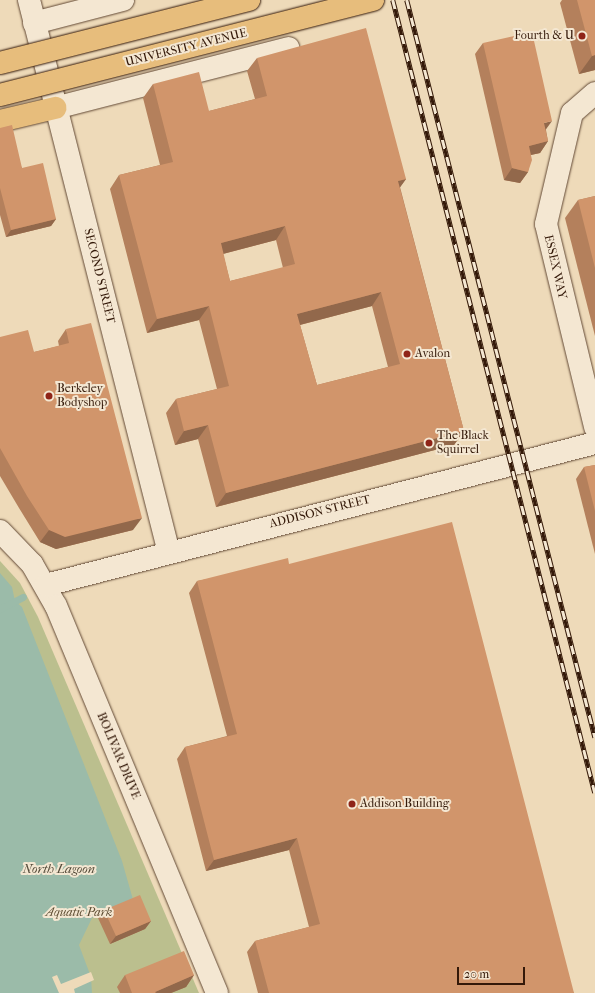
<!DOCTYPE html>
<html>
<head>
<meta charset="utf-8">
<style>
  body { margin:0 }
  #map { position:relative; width:595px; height:993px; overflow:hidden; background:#eedab9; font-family:"IM FELL French Canon",serif }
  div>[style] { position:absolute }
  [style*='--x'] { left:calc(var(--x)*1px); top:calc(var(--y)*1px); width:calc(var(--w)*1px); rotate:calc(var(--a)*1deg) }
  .green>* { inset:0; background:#bbbf8e }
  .water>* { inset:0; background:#9bbba9 }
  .pier>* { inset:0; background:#eedab9 }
  .stream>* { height:7px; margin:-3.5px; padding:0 3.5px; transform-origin:3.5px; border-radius:3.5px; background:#9bbba9 }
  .roads { filter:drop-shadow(0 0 1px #624935) drop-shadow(0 0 1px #624935) }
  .minor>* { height:22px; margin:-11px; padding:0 11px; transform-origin:11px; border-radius:11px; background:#f4e7d2 }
  .highway>* { height:22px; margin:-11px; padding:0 11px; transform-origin:11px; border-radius:11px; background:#e7bd7c }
  .rail>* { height:4.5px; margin-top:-2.25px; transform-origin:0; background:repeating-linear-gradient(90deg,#f4e7d2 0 9px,#341909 0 18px); box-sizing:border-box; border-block:1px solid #341909 }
  .bridges { filter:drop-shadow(0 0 1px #341909) drop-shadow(0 0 1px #341909) }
  .major-bridge>* { height:22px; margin:-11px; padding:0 11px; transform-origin:11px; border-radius:11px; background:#e7bd7c }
  .wall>* { inset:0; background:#b4805c }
  .shaded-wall>* { inset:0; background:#92684b }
  .building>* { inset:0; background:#d1956b }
  .dots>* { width:11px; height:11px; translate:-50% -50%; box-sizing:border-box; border:2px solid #f4e7d2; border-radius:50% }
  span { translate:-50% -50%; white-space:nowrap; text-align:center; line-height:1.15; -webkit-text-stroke:4px #f4e7d2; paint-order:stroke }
  .poi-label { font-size:12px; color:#341909 }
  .right { translate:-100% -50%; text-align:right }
  .left { translate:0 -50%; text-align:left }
  .street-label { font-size:12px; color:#341909 }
  .park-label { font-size:12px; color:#5c4b31; font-style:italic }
  .water-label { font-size:13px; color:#534a39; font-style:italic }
  .scale { position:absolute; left:457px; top:967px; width:68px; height:18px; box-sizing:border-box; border:2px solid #341909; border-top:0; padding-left:5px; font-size:12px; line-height:14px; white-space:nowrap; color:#341909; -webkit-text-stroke:3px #f4e7d2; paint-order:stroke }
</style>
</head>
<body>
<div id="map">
  <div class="green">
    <i style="clip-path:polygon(0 561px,20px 583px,38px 617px,199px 993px,0 993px)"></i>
  </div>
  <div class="water">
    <i style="clip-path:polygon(0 573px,12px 587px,15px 601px,22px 607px,122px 861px,134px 903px,92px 918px,79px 945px,91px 977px,92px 993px,0 993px)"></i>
  </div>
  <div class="pier">
    <i style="clip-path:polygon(91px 972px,94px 980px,74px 989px,75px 993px,59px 993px,52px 977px,57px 975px,61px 984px)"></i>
  </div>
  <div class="stream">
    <i style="--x:0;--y:609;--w:26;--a:-28"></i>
  </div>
  <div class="roads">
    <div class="minor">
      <i style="--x:29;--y:0;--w:570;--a:75.79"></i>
      <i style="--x:34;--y:23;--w:92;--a:-14.5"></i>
      <i style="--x:595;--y:93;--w:30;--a:139"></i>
      <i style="--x:572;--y:113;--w:114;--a:103.2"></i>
      <i style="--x:546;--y:224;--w:209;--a:76.4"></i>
      <i style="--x:55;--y:108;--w:241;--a:-14.4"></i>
      <i style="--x:0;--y:531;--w:46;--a:45.9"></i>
      <i style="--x:32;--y:564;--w:48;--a:60.3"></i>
      <i style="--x:56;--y:606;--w:419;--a:67.4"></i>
      <i style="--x:46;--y:585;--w:567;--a:-14.5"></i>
    </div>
    <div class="highway">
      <i style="--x:0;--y:121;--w:57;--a:-13.3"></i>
    </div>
  </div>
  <div class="rail">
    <i style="--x:393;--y:0;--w:818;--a:75.71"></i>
    <i style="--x:407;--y:0;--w:761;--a:75.69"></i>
  </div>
  <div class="bridges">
    <div class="major-bridge">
      <i style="--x:0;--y:63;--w:257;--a:-14.2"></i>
      <i style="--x:0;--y:95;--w:385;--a:-14.3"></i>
    </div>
  </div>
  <div class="wall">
    <i style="clip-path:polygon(562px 0,595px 0,595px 70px,579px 74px,560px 3px)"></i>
    <i style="clip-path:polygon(483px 43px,546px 130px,548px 141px,540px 153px,531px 155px,528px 172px,520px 183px,504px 180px,475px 54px)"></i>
    <i style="clip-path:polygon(evenodd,257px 58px,406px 179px,400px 187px,464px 431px,454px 445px,216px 507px,198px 439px,175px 445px,166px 413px,176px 399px,217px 389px,199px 320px,147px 333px,110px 189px,119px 175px,160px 165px,143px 98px,153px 84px,209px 111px,255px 99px,247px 71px,257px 58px,276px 240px,283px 268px,230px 281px,223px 254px,276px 240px,257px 58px,372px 306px,388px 367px,317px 385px,300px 325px,372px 306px)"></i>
    <i style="clip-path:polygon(0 128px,22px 168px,56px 219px,51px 226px,6px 237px,0 215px)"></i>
    <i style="clip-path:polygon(595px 196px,595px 336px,565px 218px,578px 200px)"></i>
    <i style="clip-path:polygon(66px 329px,133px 530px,56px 549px,40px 542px,19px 508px,0 476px,0 337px,34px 352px,59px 346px,58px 341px)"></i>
    <i style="clip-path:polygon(595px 465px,595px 554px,576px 479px,584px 467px)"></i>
    <i style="clip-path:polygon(289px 564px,574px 993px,258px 993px,247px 952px,255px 941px,309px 927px,289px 850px,206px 871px,177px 759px,185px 747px,227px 736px,189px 593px,197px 581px)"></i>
    <i style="clip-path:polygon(104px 910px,151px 921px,145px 929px,110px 944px,98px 918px)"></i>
    <i style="clip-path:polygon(125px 975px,194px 975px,186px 987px,171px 993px,120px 993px,117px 987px)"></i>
  </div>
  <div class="shaded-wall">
    <i style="clip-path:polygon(595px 55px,595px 70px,579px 74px,592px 56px)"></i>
    <i style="clip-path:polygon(552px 121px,544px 132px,544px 123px)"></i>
    <i style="clip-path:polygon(548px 141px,540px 153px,521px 157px,529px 146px)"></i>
    <i style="clip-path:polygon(512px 168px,528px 172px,520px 183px,504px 180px)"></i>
    <i style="clip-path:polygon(406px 179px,396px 193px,398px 181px)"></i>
    <i style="clip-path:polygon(56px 219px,51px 226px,6px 237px,11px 230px)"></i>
    <i style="clip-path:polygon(285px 226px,276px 240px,211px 257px,221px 243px)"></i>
    <i style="clip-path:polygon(381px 292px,372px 306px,288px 328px,297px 314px)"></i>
    <i style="clip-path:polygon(209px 306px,199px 320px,147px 333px,157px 319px)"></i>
    <i style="clip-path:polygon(208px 425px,198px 439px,175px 445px,184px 431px)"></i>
    <i style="clip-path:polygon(464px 431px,454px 445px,216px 507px,226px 493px)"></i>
    <i style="clip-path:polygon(142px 518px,133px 530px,56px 549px,40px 542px,49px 530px)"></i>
    <i style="clip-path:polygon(297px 838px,289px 850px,206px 871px,214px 860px)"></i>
    <i style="clip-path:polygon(151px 921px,145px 929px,110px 944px,116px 936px)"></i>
    <i style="clip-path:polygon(194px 975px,186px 987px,171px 993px,154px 993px,155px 992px)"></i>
  </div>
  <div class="building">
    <i style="clip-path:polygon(577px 0,595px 0,595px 55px,592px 56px)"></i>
    <i style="clip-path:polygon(evenodd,366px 28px,406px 179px,398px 181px,464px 431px,226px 493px,208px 425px,184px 431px,176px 399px,229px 386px,209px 306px,157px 319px,119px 175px,173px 162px,153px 84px,199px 72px,209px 111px,267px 96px,257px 58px,366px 28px,285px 226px,295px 264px,230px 281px,221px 243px,285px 226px,366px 28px,381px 292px,400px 364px,317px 385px,297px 314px,381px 292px)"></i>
    <i style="clip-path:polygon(532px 32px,552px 121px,544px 123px,548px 141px,529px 146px,532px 160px,528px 172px,512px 168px,483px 43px)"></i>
    <i style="clip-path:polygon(12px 125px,22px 168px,43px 163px,56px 219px,11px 230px,0 188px,0 128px)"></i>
    <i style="clip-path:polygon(595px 196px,595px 268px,578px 200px)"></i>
    <i style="clip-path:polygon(91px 323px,142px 518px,65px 537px,49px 530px,27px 496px,0 448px,0 337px,28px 330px,34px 352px,69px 343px,66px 329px)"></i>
    <i style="clip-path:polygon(595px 465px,595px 511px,584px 467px)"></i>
    <i style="clip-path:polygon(452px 522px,574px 993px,269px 993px,255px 941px,320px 924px,297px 838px,214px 860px,185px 747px,237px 734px,197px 581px,288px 558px,289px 564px)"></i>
    <i style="clip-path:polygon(140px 895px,151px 921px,116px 936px,104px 910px)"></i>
    <i style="clip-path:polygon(184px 951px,194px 975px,155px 992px,156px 993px,132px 993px,125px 975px)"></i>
  </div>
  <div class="dots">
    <i style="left:582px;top:36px;background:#8f2418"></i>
    <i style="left:407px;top:354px;background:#8f2418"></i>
    <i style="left:49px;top:396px;background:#8f2418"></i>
    <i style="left:429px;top:443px;background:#8f2418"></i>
    <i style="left:352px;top:804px;background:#8f2418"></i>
  </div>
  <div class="poi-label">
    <span class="right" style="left:574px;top:36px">Fourth &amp; U</span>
    <span class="left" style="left:415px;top:354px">Avalon</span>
    <span class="left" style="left:57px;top:396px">Berkeley<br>Bodyshop</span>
    <span class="left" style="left:437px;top:443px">The Black<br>Squirrel</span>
    <span class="left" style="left:360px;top:804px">Addison Building</span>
  </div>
  <div class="street-label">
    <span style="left:186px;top:48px;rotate:-14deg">UNIVERSITY AVENUE</span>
    <span style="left:555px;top:267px;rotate:77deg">ESSEX WAY</span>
    <span style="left:99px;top:276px;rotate:76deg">SECOND STREET</span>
    <span style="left:320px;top:512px;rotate:-14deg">ADDISON STREET</span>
    <span style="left:118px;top:756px;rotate:67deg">BOLIVAR DRIVE</span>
  </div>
  <div class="park-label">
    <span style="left:79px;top:913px">Aquatic Park</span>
  </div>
  <div class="water-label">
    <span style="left:59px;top:869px">North Lagoon</span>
  </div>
  <div class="scale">20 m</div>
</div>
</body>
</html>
